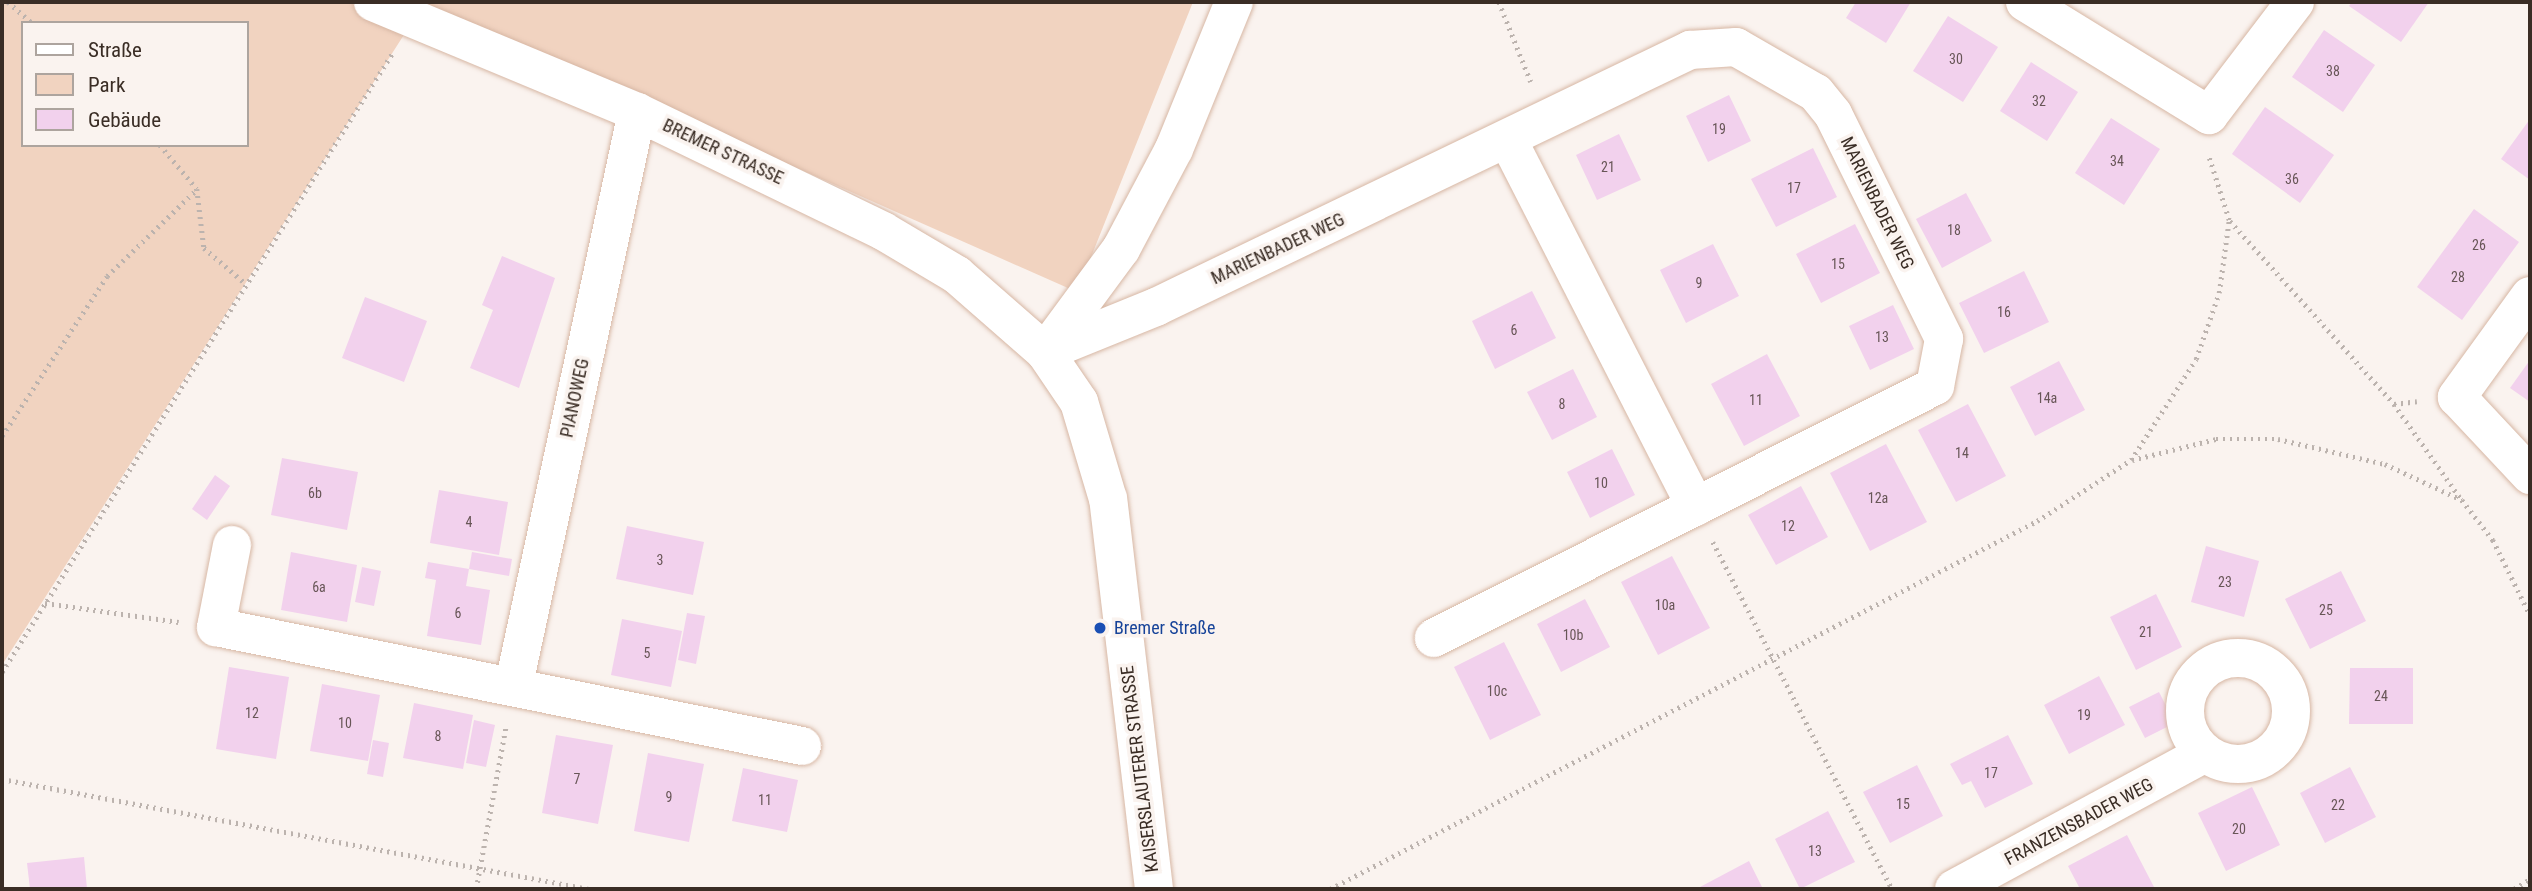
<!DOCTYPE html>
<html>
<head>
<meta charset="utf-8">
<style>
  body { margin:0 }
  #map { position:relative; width:2532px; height:891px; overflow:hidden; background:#faf3ef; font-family:"Roboto Condensed",sans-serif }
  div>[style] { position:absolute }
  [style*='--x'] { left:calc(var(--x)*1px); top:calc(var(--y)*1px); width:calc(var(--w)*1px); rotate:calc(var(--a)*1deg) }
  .green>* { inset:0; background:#f1d3c0 }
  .building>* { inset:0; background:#f2d1ed }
  .path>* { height:4.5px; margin-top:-2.25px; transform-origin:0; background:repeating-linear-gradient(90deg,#bcb3ae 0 2px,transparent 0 7px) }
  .roads { filter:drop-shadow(0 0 2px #d7b7a4) drop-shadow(0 0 2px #d7b7a4) }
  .street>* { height:38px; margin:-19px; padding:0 19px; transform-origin:19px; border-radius:19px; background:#fff }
  .street>.ring { margin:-19px; padding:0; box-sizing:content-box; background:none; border:38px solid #fff; border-radius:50% }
  .secondary>* { height:38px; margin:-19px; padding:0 19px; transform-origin:19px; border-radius:19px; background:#fff }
  .dots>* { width:19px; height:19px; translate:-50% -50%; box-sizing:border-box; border:4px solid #faf3ef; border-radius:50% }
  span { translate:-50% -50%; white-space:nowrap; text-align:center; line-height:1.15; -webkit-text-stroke:7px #faf3ef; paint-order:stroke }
  .number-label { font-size:14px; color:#685657 }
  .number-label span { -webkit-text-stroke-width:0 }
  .street-label { font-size:18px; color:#3a2d25 }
  .transit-label { font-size:18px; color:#164399 }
  .left { translate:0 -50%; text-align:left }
  .frame { position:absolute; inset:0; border:4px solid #3a2d25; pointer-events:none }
  .legend { position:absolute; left:21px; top:21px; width:228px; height:126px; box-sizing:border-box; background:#faf3ef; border:2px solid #ada49e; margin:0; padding:9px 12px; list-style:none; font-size:21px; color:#3a2d25 }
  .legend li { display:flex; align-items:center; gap:14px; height:35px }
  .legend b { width:35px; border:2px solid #ada49e }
</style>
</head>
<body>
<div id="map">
  <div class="green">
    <i style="clip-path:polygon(evenodd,2px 2px,373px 2px,414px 19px,2px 665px,2px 2px,23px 23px,247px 23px,247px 145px,23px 145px,23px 23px)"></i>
    <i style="clip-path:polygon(422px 2px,1193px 2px,1077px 292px)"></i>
  </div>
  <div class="building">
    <i style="clip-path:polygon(1856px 2px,1911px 2px,1886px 43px,1846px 18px)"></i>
    <i style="clip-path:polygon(2352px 2px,2429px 2px,2401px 42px,2349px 6px)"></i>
    <i style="clip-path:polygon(1948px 16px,1998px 47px,1963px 102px,1913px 71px)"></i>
    <i style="clip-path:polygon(2324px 30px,2375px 65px,2343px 112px,2292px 77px)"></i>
    <i style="clip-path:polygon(2031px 62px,2078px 92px,2047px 141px,2000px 111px)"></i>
    <i style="clip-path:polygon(1729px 95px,1751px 141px,1708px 162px,1686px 116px)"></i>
    <i style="clip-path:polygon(2265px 107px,2334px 155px,2300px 203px,2232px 154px)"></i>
    <i style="clip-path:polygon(2111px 118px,2160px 149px,2124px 205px,2075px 173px)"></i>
    <i style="clip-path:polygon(2530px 119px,2530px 180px,2501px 159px)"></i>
    <i style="clip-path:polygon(1619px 134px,1641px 180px,1597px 200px,1576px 155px)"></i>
    <i style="clip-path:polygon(1813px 148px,1837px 197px,1776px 227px,1751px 179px)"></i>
    <i style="clip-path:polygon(1966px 193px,1992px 241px,1942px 268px,1916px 219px)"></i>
    <i style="clip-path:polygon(2474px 209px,2519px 242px,2462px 320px,2417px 287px)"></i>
    <i style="clip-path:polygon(1855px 224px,1880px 273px,1821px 303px,1796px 254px)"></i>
    <i style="clip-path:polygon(1713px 244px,1739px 296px,1686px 323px,1660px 270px)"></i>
    <i style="clip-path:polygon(502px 256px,555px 278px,519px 388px,470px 368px,493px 310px,482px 305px)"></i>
    <i style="clip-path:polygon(2024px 271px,2049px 322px,1984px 353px,1959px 303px)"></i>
    <i style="clip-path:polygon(1532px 291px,1556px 338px,1495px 369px,1472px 321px)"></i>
    <i style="clip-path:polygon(365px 297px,427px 321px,404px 382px,342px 358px)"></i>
    <i style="clip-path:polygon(1893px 305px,1914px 349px,1870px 370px,1849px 326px)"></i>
    <i style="clip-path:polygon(1767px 354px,1800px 416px,1744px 446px,1711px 384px)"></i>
    <i style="clip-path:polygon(2530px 360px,2530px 402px,2510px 388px)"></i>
    <i style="clip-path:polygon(2059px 361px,2085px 410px,2035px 436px,2010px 387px)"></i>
    <i style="clip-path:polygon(1573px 369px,1597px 417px,1552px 440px,1527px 392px)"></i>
    <i style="clip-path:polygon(1968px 404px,2006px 476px,1956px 502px,1918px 430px)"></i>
    <i style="clip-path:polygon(1886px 444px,1927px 522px,1870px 551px,1830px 473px)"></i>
    <i style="clip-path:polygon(1612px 449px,1635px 495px,1590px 518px,1567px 472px)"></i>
    <i style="clip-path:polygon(282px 458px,358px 472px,347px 530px,271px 515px)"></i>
    <i style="clip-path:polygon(215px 475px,230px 486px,207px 520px,192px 509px)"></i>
    <i style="clip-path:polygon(1801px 486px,1828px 537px,1776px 565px,1748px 515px)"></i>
    <i style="clip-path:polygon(439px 490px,508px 502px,499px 555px,430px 543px)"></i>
    <i style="clip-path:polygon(627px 526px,704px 542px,693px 595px,616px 579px)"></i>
    <i style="clip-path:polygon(2206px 546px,2259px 561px,2244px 617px,2191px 602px)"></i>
    <i style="clip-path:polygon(291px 552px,357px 565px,347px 622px,281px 610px)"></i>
    <i style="clip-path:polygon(472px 552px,512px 559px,509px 576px,469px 569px)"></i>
    <i style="clip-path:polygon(1672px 556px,1710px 628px,1658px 655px,1621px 582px)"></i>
    <i style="clip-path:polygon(428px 562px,469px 569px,466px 586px,490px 590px,481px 645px,427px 636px,436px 580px,425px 578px)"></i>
    <i style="clip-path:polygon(362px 567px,381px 571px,374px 606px,355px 602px)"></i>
    <i style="clip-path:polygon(2341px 571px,2366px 621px,2310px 649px,2285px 599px)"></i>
    <i style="clip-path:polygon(2156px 594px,2182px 647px,2136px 670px,2110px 617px)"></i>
    <i style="clip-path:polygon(1585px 599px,1610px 647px,1561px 672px,1537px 624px)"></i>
    <i style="clip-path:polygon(687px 613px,705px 616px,696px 664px,678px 660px)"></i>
    <i style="clip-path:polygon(622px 619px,682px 631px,671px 687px,611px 675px)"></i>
    <i style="clip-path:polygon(1504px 642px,1541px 715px,1490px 740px,1454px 667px)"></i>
    <i style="clip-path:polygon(229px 667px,289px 677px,276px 759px,216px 749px)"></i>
    <i style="clip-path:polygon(2350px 668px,2413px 668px,2413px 724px,2349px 724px)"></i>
    <i style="clip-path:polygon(2099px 676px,2125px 725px,2069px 754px,2044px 705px)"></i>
    <i style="clip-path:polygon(322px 684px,380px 695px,368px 761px,310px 751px)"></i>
    <i style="clip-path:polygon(2159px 692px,2175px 723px,2145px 738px,2129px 707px)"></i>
    <i style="clip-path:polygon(414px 703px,473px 715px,463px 769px,403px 758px)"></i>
    <i style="clip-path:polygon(474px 720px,495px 725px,486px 767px,466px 763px)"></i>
    <i style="clip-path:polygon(556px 735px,613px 745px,598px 824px,542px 813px)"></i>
    <i style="clip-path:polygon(2008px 735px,2033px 784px,1985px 808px,1971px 781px,1962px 785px,1950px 764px)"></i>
    <i style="clip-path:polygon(373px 740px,389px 743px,383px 777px,367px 774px)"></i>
    <i style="clip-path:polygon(648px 753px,704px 764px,689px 842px,634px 831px)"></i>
    <i style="clip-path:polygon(1917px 765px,1943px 816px,1890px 843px,1863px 792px)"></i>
    <i style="clip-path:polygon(2350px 767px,2376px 817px,2325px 843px,2300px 793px)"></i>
    <i style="clip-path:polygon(743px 768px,798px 780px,787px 832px,732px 821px)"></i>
    <i style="clip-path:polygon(2252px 787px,2280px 845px,2226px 871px,2198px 813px)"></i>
    <i style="clip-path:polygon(1828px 811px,1855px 862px,1800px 889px,1775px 839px)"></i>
    <i style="clip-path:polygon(2127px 835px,2154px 887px,2080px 889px,2068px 866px)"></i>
    <i style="clip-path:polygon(84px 857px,87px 889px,30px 889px,27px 863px)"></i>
    <i style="clip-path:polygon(1749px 861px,1763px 889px,1701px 889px,1700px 887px)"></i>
  </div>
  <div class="path">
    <i style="--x:8;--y:2;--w:32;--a:41"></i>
    <i style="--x:1499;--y:2;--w:86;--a:68.2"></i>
    <i style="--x:160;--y:145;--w:57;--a:49.9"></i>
    <i style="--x:197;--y:189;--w:59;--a:83.2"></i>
    <i style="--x:204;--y:248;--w:54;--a:40.5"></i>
    <i style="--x:2230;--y:221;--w:246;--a:48.1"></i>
    <i style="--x:2394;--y:404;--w:116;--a:54.8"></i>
    <i style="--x:2394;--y:404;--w:23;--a:-7"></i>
    <i style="--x:2;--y:436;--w:191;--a:-56.7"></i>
    <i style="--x:107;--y:276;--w:125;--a:-44"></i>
    <i style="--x:2132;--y:460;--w:87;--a:-14"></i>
    <i style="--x:2216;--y:439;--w:62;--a:0"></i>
    <i style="--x:2278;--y:439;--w:110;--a:13.2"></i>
    <i style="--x:2385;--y:464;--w:85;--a:25.1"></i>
    <i style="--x:2462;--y:500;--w:51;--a:52.2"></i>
    <i style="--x:2493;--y:540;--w:84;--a:63.7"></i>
    <i style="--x:1713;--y:542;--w:390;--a:62.7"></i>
    <i style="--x:45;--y:603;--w:135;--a:8.1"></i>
    <i style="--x:2;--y:672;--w:733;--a:-57.76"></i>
    <i style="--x:2;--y:779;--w:597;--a:10.61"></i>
    <i style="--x:476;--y:889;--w:166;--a:-79.6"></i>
    <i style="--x:1330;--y:889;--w:797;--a:-27.5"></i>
    <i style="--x:2037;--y:521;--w:112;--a:-33"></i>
    <i style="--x:2131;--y:460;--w:120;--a:-57.2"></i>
    <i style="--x:2196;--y:359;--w:70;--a:-70.8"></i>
    <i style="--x:2219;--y:293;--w:74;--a:-82.2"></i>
    <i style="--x:2229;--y:220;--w:69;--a:-107.7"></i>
    <i style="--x:2514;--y:889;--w:19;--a:-32"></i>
  </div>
  <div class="roads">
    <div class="street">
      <i style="--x:373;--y:2;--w:286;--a:22.6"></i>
      <i style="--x:637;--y:112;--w:273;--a:25.8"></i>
      <i style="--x:883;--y:231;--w:86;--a:30.7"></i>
      <i style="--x:957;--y:275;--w:117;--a:41.2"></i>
      <i style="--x:1045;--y:352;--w:120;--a:-22.1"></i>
      <i style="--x:1156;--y:307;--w:593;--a:-25.7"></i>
      <i style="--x:1690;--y:50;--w:46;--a:-3.7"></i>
      <i style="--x:1736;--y:47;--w:92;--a:29.9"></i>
      <i style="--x:1816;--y:93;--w:27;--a:51"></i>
      <i style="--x:1833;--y:114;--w:251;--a:63.7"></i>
      <i style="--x:1944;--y:339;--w:48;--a:100.8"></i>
      <i style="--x:1935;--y:386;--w:561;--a:153.3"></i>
      <i style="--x:2025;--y:2;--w:216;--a:31.6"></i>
      <i style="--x:2209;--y:115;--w:142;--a:-52.7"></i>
      <i style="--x:1508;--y:140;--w:412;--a:62.9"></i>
      <i style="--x:2530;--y:296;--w:125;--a:125.9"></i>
      <i style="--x:2457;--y:397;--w:107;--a:46.9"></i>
      <i style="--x:232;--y:545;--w:84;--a:101"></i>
      <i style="--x:216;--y:627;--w:598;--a:11.48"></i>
      <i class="ring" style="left:2185px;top:658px;width:68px;height:68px"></i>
      <i style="--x:514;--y:684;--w:585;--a:-77.86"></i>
      <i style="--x:1954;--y:889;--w:284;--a:-28.4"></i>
    </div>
    <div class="secondary">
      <i style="--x:1154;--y:889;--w:393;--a:-96.7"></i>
      <i style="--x:1108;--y:499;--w:101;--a:-106.6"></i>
      <i style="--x:1079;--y:402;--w:60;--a:-124.2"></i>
      <i style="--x:1045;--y:352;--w:128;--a:-53.6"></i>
      <i style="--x:1121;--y:249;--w:113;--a:-62.1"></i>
      <i style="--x:1174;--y:149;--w:159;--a:-67.8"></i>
    </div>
  </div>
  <div class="dots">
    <i style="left:1100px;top:628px;background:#1a4fb4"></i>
  </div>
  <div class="number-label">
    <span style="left:1956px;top:59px">30</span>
    <span style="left:2333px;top:71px">38</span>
    <span style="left:2039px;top:101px">32</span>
    <span style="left:1719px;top:129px">19</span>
    <span style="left:2117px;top:161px">34</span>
    <span style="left:1608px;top:167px">21</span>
    <span style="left:2292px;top:179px">36</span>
    <span style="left:1794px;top:188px">17</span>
    <span style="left:1954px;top:230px">18</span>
    <span style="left:2479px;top:245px">26</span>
    <span style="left:1838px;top:264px">15</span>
    <span style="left:2458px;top:277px">28</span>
    <span style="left:1699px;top:283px">9</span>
    <span style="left:2004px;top:312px">16</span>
    <span style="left:1514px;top:330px">6</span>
    <span style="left:1882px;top:337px">13</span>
    <span style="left:2047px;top:398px">14a</span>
    <span style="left:1756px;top:400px">11</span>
    <span style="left:1562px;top:404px">8</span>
    <span style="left:1962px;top:453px">14</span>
    <span style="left:1601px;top:483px">10</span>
    <span style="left:315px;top:493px">6b</span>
    <span style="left:1878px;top:498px">12a</span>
    <span style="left:469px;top:522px">4</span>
    <span style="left:1788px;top:526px">12</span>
    <span style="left:660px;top:560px">3</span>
    <span style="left:2225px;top:582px">23</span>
    <span style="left:319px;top:587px">6a</span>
    <span style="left:1665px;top:605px">10a</span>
    <span style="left:2326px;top:610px">25</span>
    <span style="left:458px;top:613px">6</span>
    <span style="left:2146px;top:632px">21</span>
    <span style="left:1573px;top:635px">10b</span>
    <span style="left:647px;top:653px">5</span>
    <span style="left:1497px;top:691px">10c</span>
    <span style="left:2381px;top:696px">24</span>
    <span style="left:252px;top:713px">12</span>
    <span style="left:2084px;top:715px">19</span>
    <span style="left:345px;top:723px">10</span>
    <span style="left:438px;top:736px">8</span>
    <span style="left:1991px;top:773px">17</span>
    <span style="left:577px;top:779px">7</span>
    <span style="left:669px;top:797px">9</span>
    <span style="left:765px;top:800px">11</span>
    <span style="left:1903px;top:804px">15</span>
    <span style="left:2338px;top:805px">22</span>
    <span style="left:2239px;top:829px">20</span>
    <span style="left:1815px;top:851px">13</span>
  </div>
  <div class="street-label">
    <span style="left:723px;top:152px;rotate:25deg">BREMER STRASSE</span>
    <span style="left:1877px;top:203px;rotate:64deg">MARIENBADER WEG</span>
    <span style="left:1278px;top:249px;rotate:-25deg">MARIENBADER WEG</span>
    <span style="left:575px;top:398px;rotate:-78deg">PIANOWEG</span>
    <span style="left:1140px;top:769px;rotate:-97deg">KAISERSLAUTERER STRASSE</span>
    <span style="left:2079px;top:822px;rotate:-28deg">FRANZENSBADER WEG</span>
  </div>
  <div class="transit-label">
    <span class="left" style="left:1114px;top:628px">Bremer Straße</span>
  </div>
  <div class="frame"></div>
  <ul class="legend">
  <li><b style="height:9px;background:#fff"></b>Straße</li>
  <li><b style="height:19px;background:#f1d3c0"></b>Park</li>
  <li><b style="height:19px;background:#f2d1ed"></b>Gebäude</li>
  </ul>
</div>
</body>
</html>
